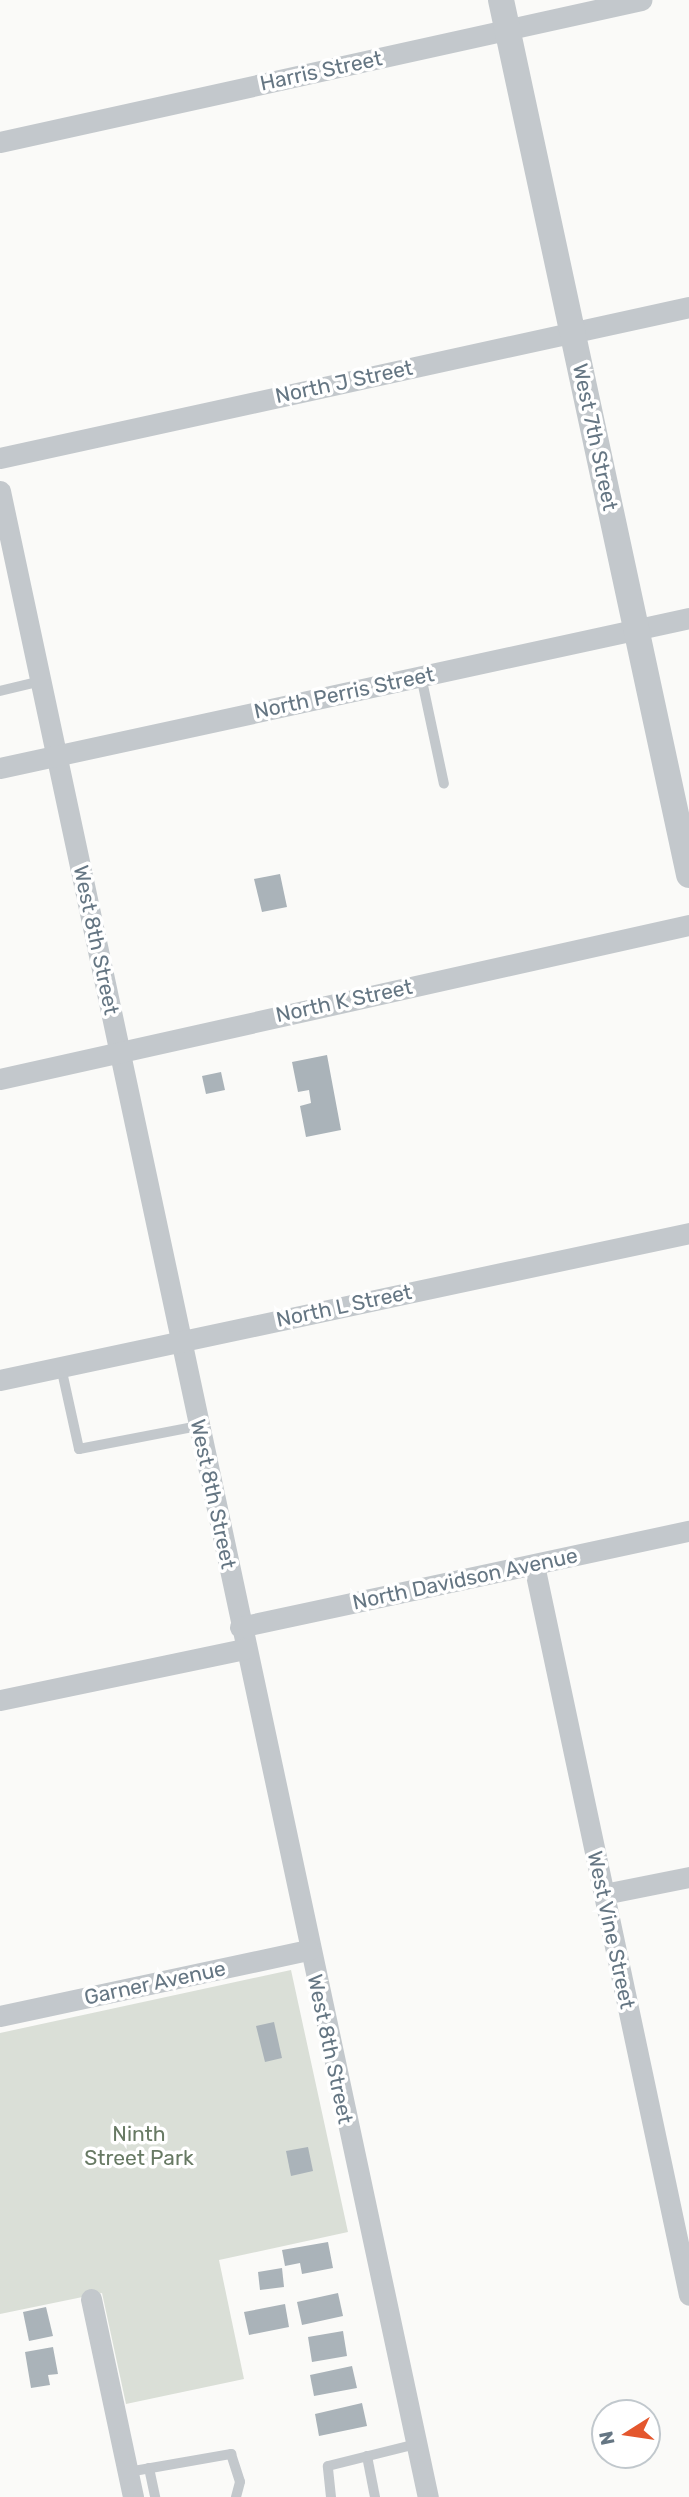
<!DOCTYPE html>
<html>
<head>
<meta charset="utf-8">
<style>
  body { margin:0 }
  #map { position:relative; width:689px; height:2497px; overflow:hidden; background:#fafaf8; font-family:Rubik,sans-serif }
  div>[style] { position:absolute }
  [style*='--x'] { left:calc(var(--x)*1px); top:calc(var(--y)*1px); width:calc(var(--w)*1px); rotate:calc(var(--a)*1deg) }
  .green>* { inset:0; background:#dadfd7 }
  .building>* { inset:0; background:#aab3b9 }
  .service>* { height:10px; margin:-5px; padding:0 5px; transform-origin:5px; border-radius:5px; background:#c3c8cc }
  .minor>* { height:21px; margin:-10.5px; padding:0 10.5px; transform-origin:10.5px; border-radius:10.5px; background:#c3c8cc }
  .tertiary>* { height:26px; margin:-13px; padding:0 13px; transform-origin:13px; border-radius:13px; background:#c3c8cc }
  span { translate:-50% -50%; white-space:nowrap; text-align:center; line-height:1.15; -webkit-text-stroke:7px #fff; paint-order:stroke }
  .street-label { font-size:21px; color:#657683 }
  .park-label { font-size:21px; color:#687a64 }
  .north { position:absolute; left:591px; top:2399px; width:70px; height:70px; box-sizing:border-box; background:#fff; border:2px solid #c1c8cd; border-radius:50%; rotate:258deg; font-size:19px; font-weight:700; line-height:28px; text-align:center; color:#657683 }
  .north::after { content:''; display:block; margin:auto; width:24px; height:32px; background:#e4572e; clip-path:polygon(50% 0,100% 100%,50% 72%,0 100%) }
</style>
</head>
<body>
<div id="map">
  <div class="green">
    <i style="clip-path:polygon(291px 1970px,348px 2232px,219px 2260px,244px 2379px,126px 2404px,102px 2293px,0 2314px,0 2033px)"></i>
  </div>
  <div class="building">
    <i style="clip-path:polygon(280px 874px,287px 907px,262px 912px,254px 879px)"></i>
    <i style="clip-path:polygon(327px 1055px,341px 1130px,306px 1137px,300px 1106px,311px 1103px,309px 1090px,298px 1092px,292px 1062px)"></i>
    <i style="clip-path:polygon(221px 1072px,225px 1090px,206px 1094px,202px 1076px)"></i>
    <i style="clip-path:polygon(274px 2022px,282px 2058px,265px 2062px,256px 2026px)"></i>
    <i style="clip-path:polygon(308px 2147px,313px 2171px,291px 2176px,286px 2151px)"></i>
    <i style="clip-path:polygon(328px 2242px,333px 2268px,302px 2274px,300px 2263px,285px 2266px,282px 2250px)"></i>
    <i style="clip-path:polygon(282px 2268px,284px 2287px,260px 2290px,258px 2272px)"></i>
    <i style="clip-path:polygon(338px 2293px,343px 2316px,302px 2325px,297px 2302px)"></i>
    <i style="clip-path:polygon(285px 2304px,289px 2327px,249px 2335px,244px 2312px)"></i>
    <i style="clip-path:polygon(46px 2307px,53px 2336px,29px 2341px,23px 2312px)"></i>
    <i style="clip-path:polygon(343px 2331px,347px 2356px,312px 2362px,308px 2337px)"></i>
    <i style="clip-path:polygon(53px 2347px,58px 2374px,48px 2375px,50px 2385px,31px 2388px,25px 2352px)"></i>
    <i style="clip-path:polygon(352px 2366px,357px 2388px,314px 2396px,310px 2375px)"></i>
    <i style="clip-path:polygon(362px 2403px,367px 2426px,319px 2436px,315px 2414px)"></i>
  </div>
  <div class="service">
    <i style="--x:421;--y:676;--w:110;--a:78"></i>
    <i style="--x:0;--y:691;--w:42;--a:-13.7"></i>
    <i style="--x:61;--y:1367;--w:84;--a:77.6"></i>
    <i style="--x:79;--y:1449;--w:122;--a:-10.9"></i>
    <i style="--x:367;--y:2456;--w:42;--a:79"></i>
    <i style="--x:149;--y:2468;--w:30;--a:78"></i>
    <i style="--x:128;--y:2472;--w:105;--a:-9.9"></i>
    <i style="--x:231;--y:2454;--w:29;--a:72"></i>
    <i style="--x:240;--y:2482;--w:16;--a:105"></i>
    <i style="--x:331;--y:2497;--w:31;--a:-96"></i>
    <i style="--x:328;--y:2466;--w:91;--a:-14"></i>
  </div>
  <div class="minor">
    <i style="--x:0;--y:142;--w:657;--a:-12.49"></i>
    <i style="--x:0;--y:458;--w:705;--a:-12.36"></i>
    <i style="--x:0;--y:491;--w:2051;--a:77.96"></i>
    <i style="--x:0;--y:768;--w:705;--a:-12.28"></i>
    <i style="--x:0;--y:1079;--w:706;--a:-12.6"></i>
    <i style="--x:0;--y:1380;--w:705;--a:-12.04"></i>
    <i style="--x:534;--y:1565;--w:746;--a:78.01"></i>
    <i style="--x:240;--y:1627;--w:459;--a:-12.1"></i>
    <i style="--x:0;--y:1700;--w:250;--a:-11.8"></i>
    <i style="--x:604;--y:1894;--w:87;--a:-11.3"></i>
    <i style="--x:0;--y:2016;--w:316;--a:-12.1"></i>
    <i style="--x:91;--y:2299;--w:202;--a:78"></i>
  </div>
  <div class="tertiary">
    <i style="--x:501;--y:0;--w:895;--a:77.87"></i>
  </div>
  <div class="street-label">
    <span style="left:321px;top:71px;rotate:-12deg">Harris Street</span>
    <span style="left:344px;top:382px;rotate:-12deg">North J Street</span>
    <span style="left:595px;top:437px;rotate:78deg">West 7th Street</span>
    <span style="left:344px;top:693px;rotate:-12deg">North Perris Street</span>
    <span style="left:96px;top:940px;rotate:78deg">West 8th Street</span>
    <span style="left:344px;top:1001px;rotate:-12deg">North K Street</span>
    <span style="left:344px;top:1306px;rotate:-12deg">North L Street</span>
    <span style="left:213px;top:1494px;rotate:78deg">West 8th Street</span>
    <span style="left:465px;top:1579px;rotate:-12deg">North Davidson Avenue</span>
    <span style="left:611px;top:1930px;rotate:78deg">West Vine Street</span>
    <span style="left:155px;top:1983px;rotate:-12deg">Garner Avenue</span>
    <span style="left:330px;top:2049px;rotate:78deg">West 8th Street</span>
  </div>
  <div class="park-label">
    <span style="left:139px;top:2146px">Ninth<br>Street Park</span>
  </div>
  <div class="north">N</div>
</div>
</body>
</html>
